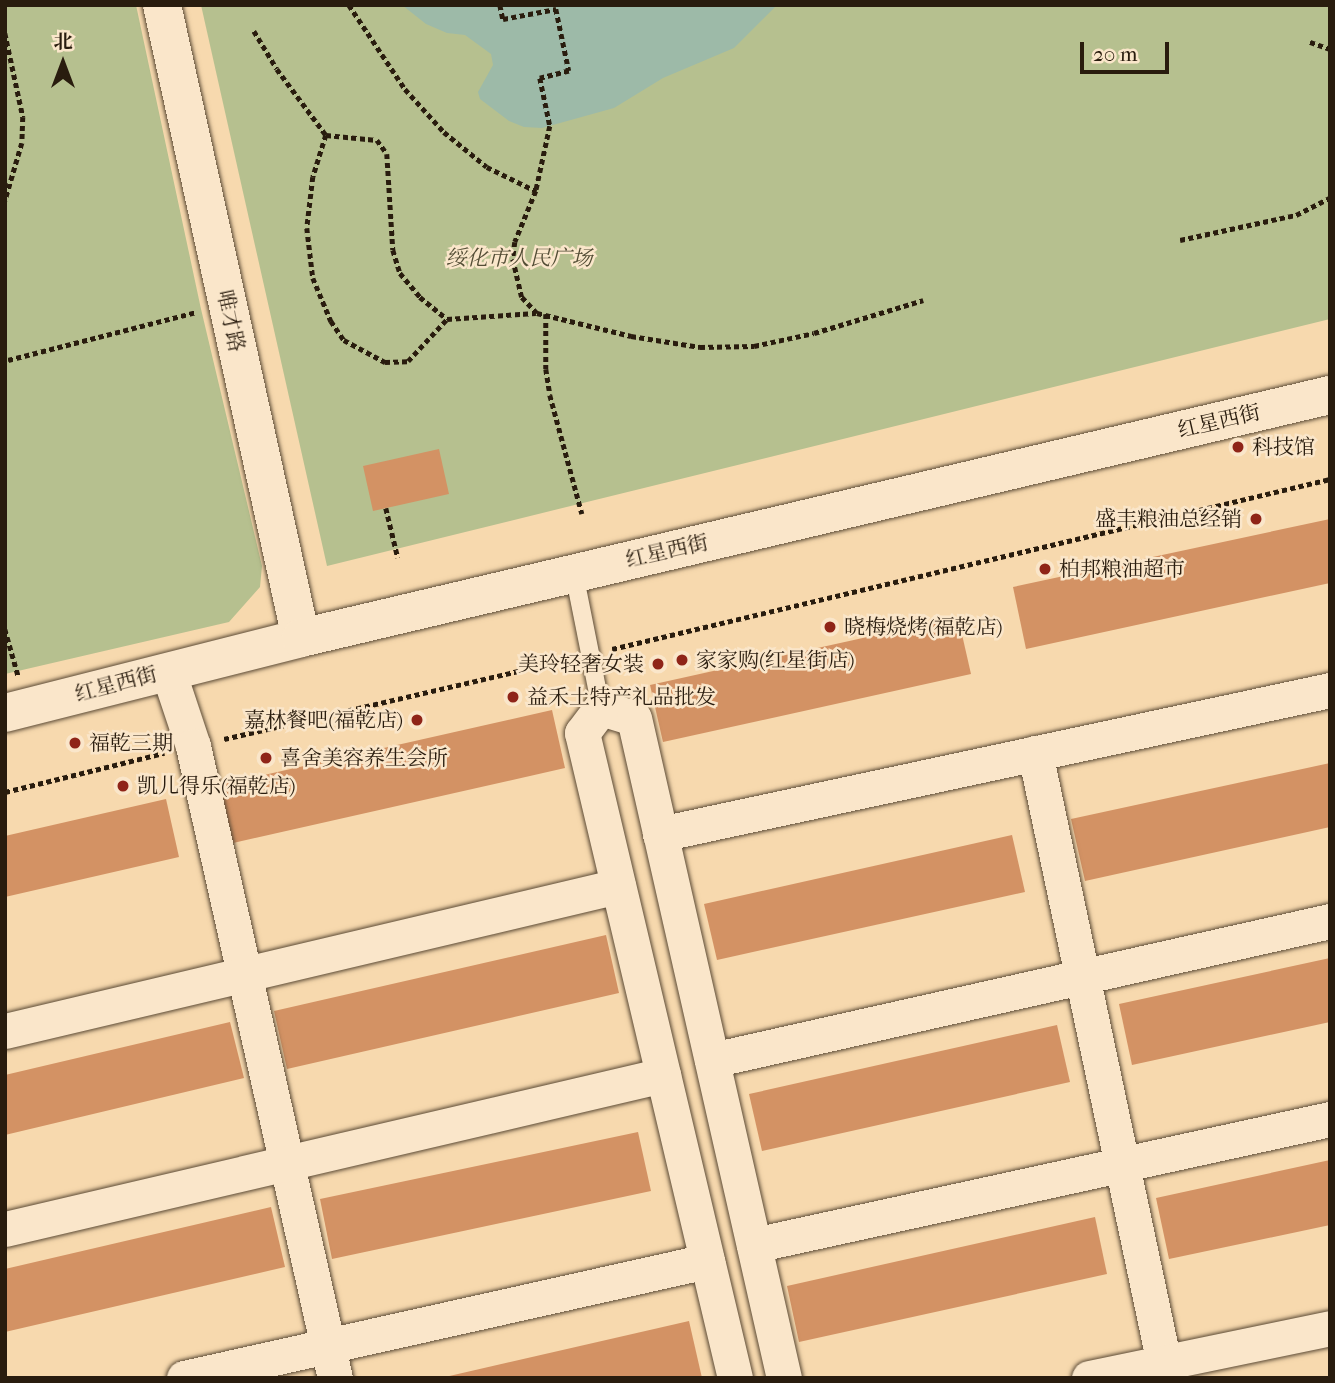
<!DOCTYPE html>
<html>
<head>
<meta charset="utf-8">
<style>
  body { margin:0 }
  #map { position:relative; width:1335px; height:1383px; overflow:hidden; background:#f7d9ae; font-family:"IM FELL French Canon","Noto Serif SC",serif }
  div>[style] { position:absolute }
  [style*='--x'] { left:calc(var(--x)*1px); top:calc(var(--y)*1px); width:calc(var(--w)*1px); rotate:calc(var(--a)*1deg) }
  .green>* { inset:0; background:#b6c08f }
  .water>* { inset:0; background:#9dbaa8 }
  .building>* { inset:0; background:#d39264 }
  .path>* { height:4.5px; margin-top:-2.25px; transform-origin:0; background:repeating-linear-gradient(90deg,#291c0e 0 5px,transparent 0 8.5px) }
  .roads { filter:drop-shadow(0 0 2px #5c4b36) drop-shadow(0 0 2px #5c4b36) }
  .service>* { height:18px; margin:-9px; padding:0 9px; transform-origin:9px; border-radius:9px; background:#fae6ca }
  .minor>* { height:35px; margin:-17.5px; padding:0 17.5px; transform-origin:17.5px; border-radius:17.5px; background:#fae6ca }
  .tertiary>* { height:38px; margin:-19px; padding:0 19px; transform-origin:19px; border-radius:19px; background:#fae6ca }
  .secondary>* { height:38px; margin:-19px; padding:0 19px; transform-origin:19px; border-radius:19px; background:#fae6ca }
  .dots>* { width:19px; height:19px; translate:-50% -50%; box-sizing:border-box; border:4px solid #fae6ca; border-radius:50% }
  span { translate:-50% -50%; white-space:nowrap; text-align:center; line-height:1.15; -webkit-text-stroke:5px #fae6ca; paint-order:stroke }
  .park-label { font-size:21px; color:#534d35; font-style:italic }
  .street-label { font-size:21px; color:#291c0e }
  .poi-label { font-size:21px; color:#291c0e }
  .left { translate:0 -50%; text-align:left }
  .right { translate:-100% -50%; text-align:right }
  .frame { position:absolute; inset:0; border:7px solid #291c0e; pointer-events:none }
  .north { position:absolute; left:28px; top:28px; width:70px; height:70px; -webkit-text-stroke:5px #fae6ca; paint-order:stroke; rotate:0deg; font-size:19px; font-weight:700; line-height:28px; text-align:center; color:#291c0e }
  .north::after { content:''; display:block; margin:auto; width:24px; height:32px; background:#291c0e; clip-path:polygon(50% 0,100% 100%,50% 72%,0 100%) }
  .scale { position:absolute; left:1080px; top:42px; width:89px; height:32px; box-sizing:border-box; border:4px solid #291c0e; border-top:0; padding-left:9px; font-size:21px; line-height:24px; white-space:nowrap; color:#291c0e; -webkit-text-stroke:5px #fae6ca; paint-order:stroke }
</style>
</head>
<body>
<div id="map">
  <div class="green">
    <i style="clip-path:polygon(5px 5px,136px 5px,201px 309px,262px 566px,260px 587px,229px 622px,5px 674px)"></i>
    <i style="clip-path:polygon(201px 5px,1330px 5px,1330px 319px,327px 566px)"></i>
  </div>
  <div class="water">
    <i style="clip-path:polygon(402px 5px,777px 5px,734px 48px,663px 78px,614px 108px,542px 128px,524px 127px,509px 121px,480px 99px,478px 92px,493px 65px,491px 54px,465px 35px,447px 33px,426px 24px)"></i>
  </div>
  <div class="building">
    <i style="clip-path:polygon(439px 449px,449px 494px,373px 511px,363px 466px)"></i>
    <i style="clip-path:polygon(1330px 519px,1330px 583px,1026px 649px,1013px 587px)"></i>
    <i style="clip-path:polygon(958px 617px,971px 674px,663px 742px,650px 685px)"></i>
    <i style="clip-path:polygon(552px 710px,565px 768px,233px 843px,220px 785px)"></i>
    <i style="clip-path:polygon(1330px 763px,1330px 827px,1085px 881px,1071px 819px)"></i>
    <i style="clip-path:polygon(166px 799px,179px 857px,5px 897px,5px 836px)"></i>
    <i style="clip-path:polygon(1012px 835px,1025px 892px,717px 960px,704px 904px)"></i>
    <i style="clip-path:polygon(606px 935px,619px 993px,287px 1069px,274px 1011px)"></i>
    <i style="clip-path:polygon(1330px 958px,1330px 1022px,1132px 1065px,1119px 1004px)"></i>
    <i style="clip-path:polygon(230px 1022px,244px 1078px,5px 1135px,5px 1075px)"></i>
    <i style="clip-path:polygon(1057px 1025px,1070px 1082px,762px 1151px,749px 1094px)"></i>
    <i style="clip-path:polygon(638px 1132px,651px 1191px,332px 1259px,320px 1199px)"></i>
    <i style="clip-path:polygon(1330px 1160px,1330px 1225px,1169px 1259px,1156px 1198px)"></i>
    <i style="clip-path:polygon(271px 1207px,285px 1267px,5px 1332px,5px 1269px)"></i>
    <i style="clip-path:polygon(1095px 1217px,1107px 1274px,799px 1342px,787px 1286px)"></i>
    <i style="clip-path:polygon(689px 1321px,702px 1378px,445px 1378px,445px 1377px)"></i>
  </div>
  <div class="path">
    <i style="--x:349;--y:5;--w:101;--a:56.3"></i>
    <i style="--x:405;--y:89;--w:58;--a:47.8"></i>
    <i style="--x:444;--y:132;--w:55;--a:39.1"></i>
    <i style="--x:487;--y:167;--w:55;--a:26.1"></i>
    <i style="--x:536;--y:191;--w:55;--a:112.4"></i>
    <i style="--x:515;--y:242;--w:17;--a:97"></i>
    <i style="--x:513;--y:259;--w:39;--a:77"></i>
    <i style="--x:522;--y:297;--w:22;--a:47"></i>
    <i style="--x:537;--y:313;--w:97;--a:13.7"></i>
    <i style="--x:631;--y:336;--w:70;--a:9.1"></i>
    <i style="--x:700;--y:347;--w:54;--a:-1.1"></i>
    <i style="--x:754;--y:346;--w:61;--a:-12.2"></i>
    <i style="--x:814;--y:333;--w:114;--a:-16.8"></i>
    <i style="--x:500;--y:5;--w:14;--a:78"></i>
    <i style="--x:503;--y:19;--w:54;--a:-10.7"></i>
    <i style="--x:556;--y:9;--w:63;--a:78.2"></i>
    <i style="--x:569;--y:71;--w:30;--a:166"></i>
    <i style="--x:540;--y:78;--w:49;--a:78.2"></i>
    <i style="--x:550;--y:126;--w:66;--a:102.2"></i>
    <i style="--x:254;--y:31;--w:44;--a:58.8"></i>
    <i style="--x:277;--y:69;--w:82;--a:53.4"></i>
    <i style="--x:326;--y:135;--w:51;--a:5.6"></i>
    <i style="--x:377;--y:140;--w:17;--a:54"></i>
    <i style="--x:387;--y:154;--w:96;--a:86.4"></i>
    <i style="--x:393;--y:250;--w:24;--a:73"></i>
    <i style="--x:400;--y:273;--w:31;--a:50"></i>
    <i style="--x:420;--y:297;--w:35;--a:39"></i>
    <i style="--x:447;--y:319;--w:89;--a:-3.9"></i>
    <i style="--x:5;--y:33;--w:86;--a:77.9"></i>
    <i style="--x:23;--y:117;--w:26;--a:92"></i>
    <i style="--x:22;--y:143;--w:60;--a:106.3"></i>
    <i style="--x:1310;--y:42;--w:21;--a:19"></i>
    <i style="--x:326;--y:135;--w:44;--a:107.2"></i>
    <i style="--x:313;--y:177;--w:51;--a:96.7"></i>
    <i style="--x:307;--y:228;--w:50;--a:83.2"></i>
    <i style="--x:313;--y:278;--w:47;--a:67.3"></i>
    <i style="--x:331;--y:321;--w:23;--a:56"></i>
    <i style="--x:344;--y:340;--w:47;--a:28.2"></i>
    <i style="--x:385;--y:362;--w:23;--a:-2"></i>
    <i style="--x:408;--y:361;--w:57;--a:-47.1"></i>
    <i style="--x:1180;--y:240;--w:119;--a:-12.2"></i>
    <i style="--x:1296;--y:215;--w:38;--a:-27"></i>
    <i style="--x:546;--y:314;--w:55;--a:90"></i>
    <i style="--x:546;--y:369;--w:26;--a:81"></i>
    <i style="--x:550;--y:395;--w:123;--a:74.9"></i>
    <i style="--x:8;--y:360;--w:195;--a:-14.3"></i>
    <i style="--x:386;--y:508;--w:51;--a:76.5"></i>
    <i style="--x:5;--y:629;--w:48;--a:74.2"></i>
    <i style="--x:612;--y:649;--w:738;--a:-13.32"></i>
    <i style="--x:224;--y:739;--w:355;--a:-13"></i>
    <i style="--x:5;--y:792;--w:164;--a:-13.8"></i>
  </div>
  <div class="roads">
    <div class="service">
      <i style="--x:574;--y:573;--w:138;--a:78.7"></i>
    </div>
    <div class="minor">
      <i style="--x:168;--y:671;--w:79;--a:71.6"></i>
      <i style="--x:193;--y:746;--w:648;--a:77.34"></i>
      <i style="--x:1035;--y:753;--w:639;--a:78.07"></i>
      <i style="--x:660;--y:834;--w:685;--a:-12.13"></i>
      <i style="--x:5;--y:1031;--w:630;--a:-13.31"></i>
      <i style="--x:712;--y:1060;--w:633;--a:-12.68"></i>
      <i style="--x:5;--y:1229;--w:676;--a:-13.17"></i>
      <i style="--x:754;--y:1245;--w:590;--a:-12.34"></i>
      <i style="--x:184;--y:1378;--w:536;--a:-12.61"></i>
      <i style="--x:735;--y:1378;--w:663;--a:-103.34"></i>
      <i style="--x:582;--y:733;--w:31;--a:-53"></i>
      <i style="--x:601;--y:708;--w:34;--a:17"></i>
      <i style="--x:634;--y:718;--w:677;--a:77.2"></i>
      <i style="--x:1089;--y:1378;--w:246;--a:-11.7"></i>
    </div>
    <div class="tertiary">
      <i style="--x:162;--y:5;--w:648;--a:77.62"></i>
    </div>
    <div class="secondary">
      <i style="--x:5;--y:713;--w:305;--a:-14.2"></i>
      <i style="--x:301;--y:638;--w:1057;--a:-13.29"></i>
    </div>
  </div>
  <div class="dots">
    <i style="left:1238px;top:447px;background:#8f2418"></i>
    <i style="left:1256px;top:519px;background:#8f2418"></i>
    <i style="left:1045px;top:569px;background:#8f2418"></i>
    <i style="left:830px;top:627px;background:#8f2418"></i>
    <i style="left:682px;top:660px;background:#8f2418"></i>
    <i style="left:658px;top:664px;background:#8f2418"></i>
    <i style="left:513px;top:697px;background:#8f2418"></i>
    <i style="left:417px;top:720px;background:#8f2418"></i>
    <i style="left:75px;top:743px;background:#8f2418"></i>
    <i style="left:266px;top:758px;background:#8f2418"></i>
    <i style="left:123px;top:786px;background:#8f2418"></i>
  </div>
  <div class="park-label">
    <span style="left:519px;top:258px">绥化市人民广场</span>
  </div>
  <div class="street-label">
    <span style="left:231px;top:321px;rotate:78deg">唯才路</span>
    <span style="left:1219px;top:421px;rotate:-13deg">红星西街</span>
    <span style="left:667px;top:551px;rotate:-13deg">红星西街</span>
    <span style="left:116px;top:684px;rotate:-15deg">红星西街</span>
  </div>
  <div class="poi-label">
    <span class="left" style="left:1252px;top:447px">科技馆</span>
    <span class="right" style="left:1242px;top:519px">盛丰粮油总经销</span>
    <span class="left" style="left:1059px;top:569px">柏邦粮油超市</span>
    <span class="left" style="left:844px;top:627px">晓梅烧烤(福乾店)</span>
    <span class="left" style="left:696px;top:660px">家家购(红星街店)</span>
    <span class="right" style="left:644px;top:664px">美玲轻奢女装</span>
    <span class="left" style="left:527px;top:697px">益禾土特产礼品批发</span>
    <span class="right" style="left:403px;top:720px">嘉林餐吧(福乾店)</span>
    <span class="left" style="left:89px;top:743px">福乾三期</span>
    <span class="left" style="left:280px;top:758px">喜舍美容养生会所</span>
    <span class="left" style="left:137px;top:786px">凯儿得乐(福乾店)</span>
  </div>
  <div class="frame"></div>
  <div class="north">北</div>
  <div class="scale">20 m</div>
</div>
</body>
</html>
